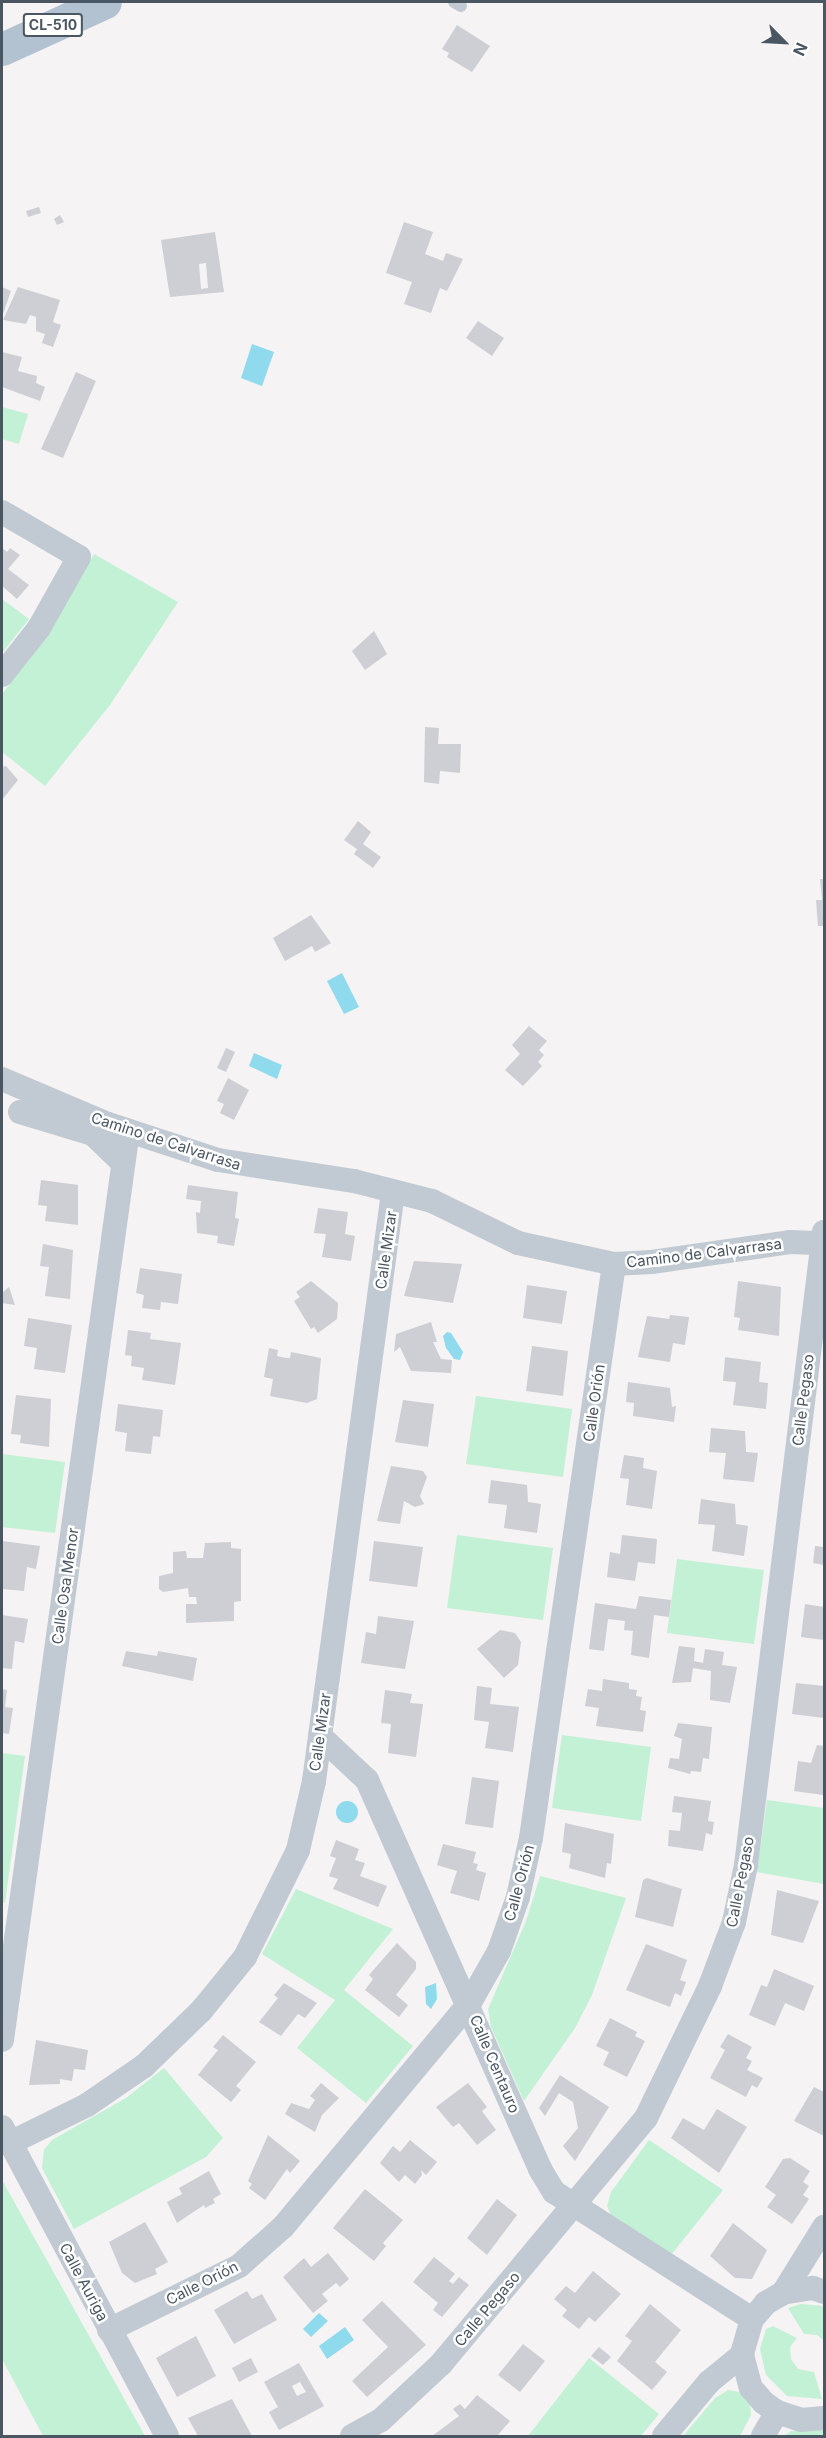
<!DOCTYPE html>
<html>
<head>
<meta charset="utf-8">
<style>
  body { margin:0 }
  #map { position:relative; width:826px; height:2438px; overflow:hidden; background:#f5f3f3; font-family:Inter,sans-serif }
  div>[style] { position:absolute }
  [style*='--x'] { left:calc(var(--x)*1px); top:calc(var(--y)*1px); width:calc(var(--w)*1px); rotate:calc(var(--a)*1deg) }
  .green>* { inset:0; background:#c3f1d5 }
  .water>* { inset:0; background:#90daee }
  .round { border-radius:50% }
  .building>* { inset:0; background:#cdcfd5 }
  .lane>* { height:12px; margin:-6px; padding:0 6px; transform-origin:6px; border-radius:6px; background:#c1cad2 }
  .street>* { height:24px; margin:-12px; padding:0 12px; transform-origin:12px; border-radius:12px; background:#c1cad2 }
  .primary>* { height:33px; margin:-16.5px; padding:0 16.5px; transform-origin:16.5px; border-radius:16.5px; background:#b3c2d1 }
  span { translate:-50% -50%; white-space:nowrap; text-align:center; line-height:1.15; -webkit-text-stroke:5px #fff; paint-order:stroke }
  .shield-label span { padding:2px 4px; background:#fff; border:2px solid; border-radius:4px; -webkit-text-stroke-width:0 }
  .shield-label { font-size:14px; color:#4a5661; font-weight:700 }
  .street-label { font-size:15px; color:#4a5661 }
  .frame { position:absolute; inset:0; border:3px solid #4a5661; pointer-events:none }
  .north { position:absolute; left:754px; top:12px; width:60px; height:60px; -webkit-text-stroke:4px #fff; paint-order:stroke; rotate:114deg; font-size:16px; font-weight:700; line-height:24px; text-align:center; color:#4a5661 }
  .north::after { content:''; display:block; margin:auto; width:21px; height:27px; background:#4a5661; clip-path:polygon(50% 0,100% 100%,50% 72%,0 100%) }
</style>
</head>
<body>
<div id="map">
  <div class="green">
    <i style="clip-path:polygon(2px 407px,28px 414px,19px 444px,2px 439px)"></i>
    <i style="clip-path:polygon(94px 554px,178px 602px,110px 705px,45px 786px,2px 752px,2px 694px,47px 637px)"></i>
    <i style="clip-path:polygon(2px 599px,29px 619px,2px 653px)"></i>
    <i style="clip-path:polygon(476px 1396px,572px 1409px,563px 1477px,466px 1464px)"></i>
    <i style="clip-path:polygon(2px 1454px,65px 1462px,55px 1533px,2px 1527px)"></i>
    <i style="clip-path:polygon(457px 1535px,553px 1548px,543px 1620px,447px 1608px)"></i>
    <i style="clip-path:polygon(677px 1559px,764px 1570px,754px 1644px,667px 1633px)"></i>
    <i style="clip-path:polygon(562px 1735px,651px 1747px,641px 1821px,552px 1808px)"></i>
    <i style="clip-path:polygon(2px 1753px,25px 1756px,5px 1903px,2px 1902px)"></i>
    <i style="clip-path:polygon(767px 1800px,824px 1808px,824px 1884px,757px 1872px)"></i>
    <i style="clip-path:polygon(540px 1876px,626px 1898px,592px 1995px,575px 2028px,524px 2101px,491px 2027px,488px 2009px,526px 1921px)"></i>
    <i style="clip-path:polygon(296px 1889px,393px 1929px,344px 1990px,413px 2046px,366px 2103px,297px 2048px,335px 2000px,262px 1954px)"></i>
    <i style="clip-path:polygon(164px 2068px,223px 2138px,206px 2157px,74px 2229px,42px 2168px,44px 2150px,52px 2140px,126px 2098px)"></i>
    <i style="clip-path:polygon(649px 2140px,723px 2190px,671px 2255px,612px 2217px,607px 2206px,611px 2192px)"></i>
    <i style="clip-path:polygon(2px 2180px,145px 2436px,43px 2436px,2px 2359px)"></i>
    <i style="clip-path:polygon(801px 2304px,824px 2306px,824px 2341px,817px 2335px,804px 2334px,788px 2308px)"></i>
    <i style="clip-path:polygon(773px 2326px,797px 2338px,790px 2347px,791px 2359px,798px 2369px,814px 2372px,822px 2399px,787px 2396px,766px 2375px,760px 2349px,766px 2329px)"></i>
    <i style="clip-path:polygon(589px 2358px,659px 2414px,641px 2436px,528px 2436px)"></i>
    <i style="clip-path:polygon(728px 2390px,739px 2392px,750px 2403px,751px 2415px,740px 2436px,683px 2436px,715px 2398px)"></i>
    <i style="clip-path:polygon(824px 2429px,824px 2436px,784px 2436px,791px 2431px)"></i>
  </div>
  <div class="water">
    <i style="clip-path:polygon(252px 344px,274px 352px,262px 386px,241px 378px)"></i>
    <i style="clip-path:polygon(342px 973px,359px 1007px,344px 1014px,327px 981px)"></i>
    <i style="clip-path:polygon(254px 1053px,282px 1065px,277px 1079px,249px 1066px)"></i>
    <i style="clip-path:polygon(447px 1332px,451px 1333px,463px 1352px,460px 1360px,454px 1359px,446px 1348px,443px 1336px)"></i>
    <i class="round" style="left:336px;top:1801px;width:22px;height:22px"></i>
    <i style="clip-path:polygon(436px 1983px,437px 1999px,431px 2009px,426px 2004px,425px 1987px)"></i>
    <i style="clip-path:polygon(319px 2313px,328px 2321px,311px 2337px,303px 2329px)"></i>
    <i style="clip-path:polygon(345px 2327px,354px 2340px,327px 2359px,319px 2346px)"></i>
  </div>
  <div class="building">
    <i style="clip-path:polygon(457px 25px,490px 46px,472px 72px,447px 57px,449px 53px,442px 49px)"></i>
    <i style="clip-path:polygon(39px 207px,41px 213px,28px 217px,26px 211px)"></i>
    <i style="clip-path:polygon(60px 215px,64px 222px,57px 225px,54px 219px)"></i>
    <i style="clip-path:polygon(404px 222px,433px 232px,425px 254px,443px 261px,446px 253px,463px 259px,447px 291px,440px 288px,431px 313px,404px 304px,412px 282px,386px 273px)"></i>
    <i style="clip-path:polygon(evenodd,215px 232px,224px 292px,170px 297px,161px 240px,215px 232px,206px 263px,208px 288px,201px 289px,199px 264px,206px 263px)"></i>
    <i style="clip-path:polygon(2px 287px,11px 291px,2px 317px)"></i>
    <i style="clip-path:polygon(18px 287px,60px 300px,53px 322px,61px 325px,53px 347px,42px 343px,45px 334px,36px 331px,36px 317px,30px 315px,26px 324px,3px 320px)"></i>
    <i style="clip-path:polygon(478px 321px,504px 338px,492px 356px,466px 338px)"></i>
    <i style="clip-path:polygon(2px 352px,22px 357px,18px 371px,37px 376px,36px 383px,45px 387px,40px 401px,2px 387px)"></i>
    <i style="clip-path:polygon(76px 372px,96px 381px,63px 458px,41px 449px)"></i>
    <i style="clip-path:polygon(2px 548px,7px 552px,10px 548px,20px 555px,8px 569px,29px 585px,17px 599px,2px 586px)"></i>
    <i style="clip-path:polygon(374px 631px,387px 654px,365px 670px,352px 651px)"></i>
    <i style="clip-path:polygon(425px 727px,439px 728px,438px 744px,461px 744px,460px 773px,440px 771px,439px 784px,424px 782px)"></i>
    <i style="clip-path:polygon(6px 766px,18px 780px,2px 800px,2px 767px)"></i>
    <i style="clip-path:polygon(358px 821px,371px 832px,363px 844px,381px 857px,373px 868px,354px 854px,357px 849px,344px 840px)"></i>
    <i style="clip-path:polygon(820px 879px,824px 879px,824px 926px,818px 926px,816px 900px,822px 900px)"></i>
    <i style="clip-path:polygon(311px 915px,331px 943px,315px 952px,312px 946px,285px 961px,273px 938px)"></i>
    <i style="clip-path:polygon(529px 1026px,547px 1041px,539px 1050px,544px 1055px,538px 1062px,542px 1066px,523px 1086px,505px 1070px,520px 1054px,512px 1045px)"></i>
    <i style="clip-path:polygon(226px 1048px,235px 1052px,226px 1072px,217px 1068px)"></i>
    <i style="clip-path:polygon(228px 1078px,249px 1090px,234px 1120px,220px 1113px,224px 1104px,217px 1101px)"></i>
    <i style="clip-path:polygon(41px 1180px,78px 1185px,78px 1225px,45px 1221px,47px 1206px,38px 1205px)"></i>
    <i style="clip-path:polygon(188px 1185px,238px 1192px,235px 1218px,239px 1219px,234px 1246px,217px 1243px,218px 1236px,197px 1233px,196px 1212px,200px 1213px,201px 1201px,186px 1199px)"></i>
    <i style="clip-path:polygon(318px 1208px,348px 1212px,345px 1234px,355px 1236px,351px 1261px,322px 1257px,326px 1234px,314px 1233px)"></i>
    <i style="clip-path:polygon(43px 1244px,73px 1250px,70px 1299px,45px 1296px,49px 1267px,40px 1266px)"></i>
    <i style="clip-path:polygon(414px 1261px,462px 1264px,453px 1303px,404px 1296px)"></i>
    <i style="clip-path:polygon(140px 1268px,182px 1274px,178px 1304px,161px 1302px,160px 1310px,142px 1308px,144px 1295px,136px 1293px)"></i>
    <i style="clip-path:polygon(311px 1281px,338px 1303px,337px 1319px,318px 1333px,314px 1327px,311px 1329px,294px 1301px,300px 1297px,296px 1292px)"></i>
    <i style="clip-path:polygon(738px 1281px,781px 1287px,779px 1336px,738px 1330px,740px 1318px,734px 1317px)"></i>
    <i style="clip-path:polygon(527px 1285px,567px 1291px,562px 1324px,523px 1318px)"></i>
    <i style="clip-path:polygon(9px 1287px,15px 1305px,2px 1303px,2px 1293px)"></i>
    <i style="clip-path:polygon(670px 1315px,689px 1317px,685px 1345px,673px 1343px,670px 1362px,638px 1357px,647px 1316px,669px 1319px)"></i>
    <i style="clip-path:polygon(28px 1318px,72px 1325px,65px 1373px,34px 1369px,37px 1348px,24px 1346px)"></i>
    <i style="clip-path:polygon(431px 1322px,437px 1342px,433px 1342px,441px 1359px,452px 1360px,451px 1373px,411px 1371px,400px 1347px,394px 1352px,396px 1334px)"></i>
    <i style="clip-path:polygon(128px 1330px,151px 1333px,150px 1339px,181px 1343px,175px 1385px,142px 1380px,144px 1368px,131px 1366px,132px 1356px,125px 1355px)"></i>
    <i style="clip-path:polygon(532px 1346px,568px 1351px,563px 1396px,526px 1391px)"></i>
    <i style="clip-path:polygon(269px 1348px,278px 1350px,277px 1356px,286px 1358px,290px 1358px,291px 1352px,321px 1358px,317px 1399px,307px 1403px,270px 1396px,273px 1379px,264px 1377px)"></i>
    <i style="clip-path:polygon(725px 1357px,761px 1362px,759px 1382px,768px 1383px,766px 1409px,733px 1405px,736px 1382px,723px 1381px)"></i>
    <i style="clip-path:polygon(628px 1382px,670px 1388px,672px 1407px,676px 1406px,674px 1422px,633px 1416px,634px 1403px,626px 1402px)"></i>
    <i style="clip-path:polygon(16px 1395px,51px 1399px,49px 1447px,20px 1443px,21px 1435px,11px 1434px)"></i>
    <i style="clip-path:polygon(403px 1400px,434px 1404px,428px 1447px,395px 1442px)"></i>
    <i style="clip-path:polygon(118px 1404px,163px 1410px,160px 1437px,153px 1436px,151px 1454px,125px 1451px,127px 1433px,115px 1431px)"></i>
    <i style="clip-path:polygon(711px 1428px,745px 1431px,746px 1452px,758px 1453px,754px 1482px,723px 1479px,726px 1453px,709px 1452px)"></i>
    <i style="clip-path:polygon(624px 1455px,644px 1458px,643px 1468px,657px 1471px,652px 1509px,626px 1505px,629px 1479px,620px 1478px)"></i>
    <i style="clip-path:polygon(391px 1466px,423px 1471px,427px 1477px,420px 1496px,424px 1504px,415px 1507px,404px 1501px,400px 1524px,377px 1521px)"></i>
    <i style="clip-path:polygon(491px 1480px,527px 1485px,528px 1502px,541px 1504px,537px 1533px,504px 1528px,507px 1505px,488px 1503px)"></i>
    <i style="clip-path:polygon(701px 1499px,735px 1504px,736px 1524px,748px 1526px,744px 1556px,712px 1551px,715px 1525px,698px 1524px)"></i>
    <i style="clip-path:polygon(622px 1535px,657px 1539px,655px 1564px,638px 1562px,635px 1581px,607px 1577px,610px 1552px,620px 1554px)"></i>
    <i style="clip-path:polygon(2px 1541px,40px 1546px,36px 1569px,27px 1567px,24px 1591px,2px 1589px)"></i>
    <i style="clip-path:polygon(374px 1541px,423px 1547px,417px 1587px,369px 1581px)"></i>
    <i style="clip-path:polygon(231px 1542px,231px 1548px,241px 1549px,241px 1601px,234px 1602px,234px 1621px,186px 1623px,186px 1604px,197px 1604px,196px 1597px,189px 1597px,188px 1588px,163px 1592px,159px 1589px,159px 1576px,173px 1573px,173px 1552px,186px 1551px,187px 1558px,203px 1558px,205px 1543px)"></i>
    <i style="clip-path:polygon(815px 1546px,824px 1547px,824px 1565px,813px 1563px)"></i>
    <i style="clip-path:polygon(639px 1596px,671px 1600px,669px 1617px,654px 1615px,649px 1658px,631px 1655px,633px 1631px,624px 1630px,625px 1621px,608px 1619px,604px 1651px,589px 1649px,595px 1603px,636px 1609px)"></i>
    <i style="clip-path:polygon(805px 1604px,824px 1607px,824px 1640px,801px 1637px)"></i>
    <i style="clip-path:polygon(2px 1615px,28px 1619px,24px 1643px,15px 1641px,12px 1669px,2px 1668px)"></i>
    <i style="clip-path:polygon(378px 1616px,414px 1621px,405px 1669px,361px 1663px,366px 1632px,376px 1634px)"></i>
    <i style="clip-path:polygon(500px 1630px,515px 1633px,521px 1642px,518px 1665px,504px 1678px,477px 1649px)"></i>
    <i style="clip-path:polygon(679px 1646px,695px 1648px,694px 1661px,703px 1663px,705px 1649px,724px 1652px,722px 1665px,737px 1667px,730px 1703px,710px 1700px,711px 1671px,693px 1668px,691px 1682px,672px 1683px)"></i>
    <i style="clip-path:polygon(126px 1651px,157px 1656px,158px 1651px,197px 1658px,193px 1681px,122px 1666px)"></i>
    <i style="clip-path:polygon(603px 1679px,629px 1683px,629px 1689px,637px 1690px,636px 1696px,642px 1697px,640px 1710px,646px 1711px,643px 1732px,596px 1726px,599px 1708px,585px 1706px,588px 1689px,602px 1691px)"></i>
    <i style="clip-path:polygon(796px 1683px,824px 1686px,824px 1718px,792px 1714px)"></i>
    <i style="clip-path:polygon(477px 1686px,492px 1688px,490px 1704px,519px 1707px,513px 1752px,485px 1748px,489px 1722px,474px 1720px)"></i>
    <i style="clip-path:polygon(2px 1689px,7px 1690px,5px 1707px,13px 1708px,9px 1734px,2px 1733px)"></i>
    <i style="clip-path:polygon(385px 1690px,412px 1694px,410px 1703px,423px 1704px,416px 1757px,388px 1753px,391px 1724px,381px 1723px)"></i>
    <i style="clip-path:polygon(678px 1723px,712px 1727px,709px 1759px,703px 1758px,701px 1772px,691px 1771px,690px 1774px,668px 1768px,670px 1758px,679px 1759px,682px 1739px,674px 1736px)"></i>
    <i style="clip-path:polygon(817px 1745px,824px 1746px,823px 1795px,794px 1791px,798px 1761px,811px 1763px)"></i>
    <i style="clip-path:polygon(472px 1777px,499px 1781px,493px 1828px,465px 1824px)"></i>
    <i style="clip-path:polygon(674px 1796px,711px 1801px,708px 1821px,714px 1822px,712px 1835px,706px 1833px,703px 1851px,668px 1846px,669px 1830px,680px 1831px,682px 1813px,672px 1812px)"></i>
    <i style="clip-path:polygon(565px 1823px,614px 1834px,611px 1864px,607px 1863px,605px 1878px,569px 1868px,571px 1854px,562px 1852px)"></i>
    <i style="clip-path:polygon(336px 1840px,359px 1849px,355px 1860px,365px 1863px,360px 1876px,387px 1886px,378px 1907px,333px 1889px,338px 1879px,329px 1876px,336px 1858px,330px 1856px)"></i>
    <i style="clip-path:polygon(443px 1844px,476px 1852px,473px 1863px,478px 1864px,476px 1870px,486px 1873px,479px 1901px,450px 1893px,457px 1871px,437px 1865px)"></i>
    <i style="clip-path:polygon(647px 1878px,682px 1889px,673px 1927px,635px 1917px,643px 1880px)"></i>
    <i style="clip-path:polygon(777px 1890px,819px 1901px,803px 1943px,771px 1935px)"></i>
    <i style="clip-path:polygon(397px 1943px,416px 1962px,416px 1969px,396px 1995px,408px 2005px,399px 2017px,365px 1990px,373px 1979px,369px 1975px)"></i>
    <i style="clip-path:polygon(646px 1944px,687px 1960px,680px 1980px,686px 1982px,681px 1996px,675px 1993px,670px 2007px,626px 1990px)"></i>
    <i style="clip-path:polygon(774px 1969px,814px 1986px,804px 2011px,785px 2003px,775px 2026px,749px 2015px,761px 1985px,767px 1987px)"></i>
    <i style="clip-path:polygon(284px 1983px,317px 2003px,305px 2018px,298px 2014px,281px 2036px,259px 2022px,278px 1998px,274px 1995px)"></i>
    <i style="clip-path:polygon(610px 2018px,637px 2032px,635px 2036px,645px 2041px,627px 2077px,603px 2065px,609px 2052px,596px 2046px)"></i>
    <i style="clip-path:polygon(728px 2034px,752px 2047px,746px 2058px,752px 2061px,747px 2070px,763px 2078px,757px 2088px,752px 2085px,746px 2097px,710px 2078px,725px 2050px,720px 2047px)"></i>
    <i style="clip-path:polygon(223px 2035px,256px 2062px,236px 2086px,241px 2090px,231px 2102px,198px 2075px,218px 2050px,213px 2047px)"></i>
    <i style="clip-path:polygon(36px 2040px,88px 2050px,85px 2070px,74px 2069px,72px 2081px,60px 2079px,60px 2084px,29px 2085px)"></i>
    <i style="clip-path:polygon(560px 2075px,609px 2107px,575px 2161px,563px 2146px,578px 2128px,573px 2102px,559px 2093px,545px 2116px,539px 2108px)"></i>
    <i style="clip-path:polygon(321px 2083px,339px 2098px,322px 2115px,315px 2132px,285px 2114px,291px 2103px,309px 2109px,315px 2100px,310px 2096px)"></i>
    <i style="clip-path:polygon(468px 2083px,487px 2107px,482px 2111px,496px 2130px,477px 2145px,459px 2123px,453px 2127px,436px 2107px)"></i>
    <i style="clip-path:polygon(814px 2087px,824px 2092px,824px 2136px,794px 2121px)"></i>
    <i style="clip-path:polygon(717px 2109px,747px 2127px,719px 2173px,671px 2138px,683px 2118px,704px 2130px)"></i>
    <i style="clip-path:polygon(268px 2135px,300px 2161px,290px 2173px,287px 2169px,265px 2200px,249px 2188px,252px 2184px,248px 2181px)"></i>
    <i style="clip-path:polygon(410px 2140px,437px 2162px,426px 2175px,421px 2170px,422px 2175px,415px 2184px,405px 2175px,399px 2182px,380px 2163px,393px 2146px,400px 2152px)"></i>
    <i style="clip-path:polygon(790px 2158px,810px 2171px,803px 2182px,809px 2186px,803px 2195px,809px 2199px,792px 2224px,767px 2207px,776px 2195px,765px 2187px,783px 2159px)"></i>
    <i style="clip-path:polygon(209px 2171px,221px 2194px,213px 2199px,215px 2203px,205px 2208px,204px 2205px,177px 2223px,167px 2202px,182px 2194px,179px 2188px)"></i>
    <i style="clip-path:polygon(365px 2189px,403px 2220px,383px 2243px,386px 2246px,374px 2261px,333px 2228px)"></i>
    <i style="clip-path:polygon(497px 2199px,517px 2215px,487px 2255px,467px 2238px)"></i>
    <i style="clip-path:polygon(145px 2222px,168px 2262px,155px 2269px,157px 2274px,135px 2283px,122px 2273px,109px 2242px)"></i>
    <i style="clip-path:polygon(733px 2223px,767px 2250px,752px 2279px,735px 2278px,710px 2256px)"></i>
    <i style="clip-path:polygon(328px 2253px,349px 2279px,340px 2287px,336px 2283px,322px 2294px,328px 2301px,313px 2313px,283px 2277px,304px 2258px,311px 2267px)"></i>
    <i style="clip-path:polygon(434px 2257px,455px 2274px,449px 2281px,453px 2284px,459px 2277px,469px 2285px,442px 2317px,433px 2310px,438px 2303px,413px 2282px)"></i>
    <i style="clip-path:polygon(593px 2271px,621px 2294px,595px 2322px,589px 2317px,579px 2329px,562px 2316px,567px 2310px,554px 2299px,566px 2286px,575px 2293px)"></i>
    <i style="clip-path:polygon(247px 2291px,252px 2299px,262px 2294px,277px 2320px,234px 2344px,214px 2310px)"></i>
    <i style="clip-path:polygon(382px 2301px,426px 2345px,367px 2397px,352px 2381px,388px 2347px,362px 2320px)"></i>
    <i style="clip-path:polygon(650px 2304px,681px 2330px,655px 2362px,667px 2372px,652px 2390px,617px 2361px,632px 2341px,625px 2336px)"></i>
    <i style="clip-path:polygon(196px 2336px,216px 2376px,177px 2397px,156px 2358px)"></i>
    <i style="clip-path:polygon(523px 2344px,545px 2361px,520px 2392px,498px 2375px)"></i>
    <i style="clip-path:polygon(599px 2347px,611px 2357px,603px 2365px,591px 2356px)"></i>
    <i style="clip-path:polygon(251px 2358px,258px 2372px,239px 2382px,232px 2368px)"></i>
    <i style="clip-path:polygon(evenodd,299px 2363px,324px 2406px,279px 2430px,269px 2412px,278px 2407px,264px 2382px,299px 2363px,300px 2382px,306px 2392px,297px 2396px,292px 2386px,300px 2382px)"></i>
    <i style="clip-path:polygon(477px 2395px,510px 2421px,497px 2436px,432px 2436px,459px 2416px,453px 2409px,460px 2404px,465px 2409px)"></i>
    <i style="clip-path:polygon(232px 2399px,252px 2436px,198px 2436px,188px 2418px)"></i>
  </div>
  <div class="lane">
    <i style="--x:454;--y:2;--w:8;--a:30"></i>
  </div>
  <div class="street">
    <i style="--x:2;--y:512;--w:89;--a:30.3"></i>
    <i style="--x:79;--y:557;--w:81;--a:119.4"></i>
    <i style="--x:39;--y:628;--w:60;--a:128.2"></i>
    <i style="--x:2;--y:1079;--w:115;--a:23"></i>
    <i style="--x:108;--y:1124;--w:116;--a:18.1"></i>
    <i style="--x:218;--y:1160;--w:138;--a:8.8"></i>
    <i style="--x:354;--y:1181;--w:81;--a:14.4"></i>
    <i style="--x:432;--y:1201;--w:96;--a:26"></i>
    <i style="--x:518;--y:1243;--w:98;--a:12.3"></i>
    <i style="--x:614;--y:1264;--w:38;--a:-3"></i>
    <i style="--x:652;--y:1262;--w:139;--a:-8.2"></i>
    <i style="--x:790;--y:1242;--w:34;--a:2"></i>
    <i style="--x:20;--y:1112;--w:76;--a:16.8"></i>
    <i style="--x:93;--y:1134;--w:40;--a:44"></i>
    <i style="--x:320;--y:1736;--w:64;--a:43.1"></i>
    <i style="--x:367;--y:1780;--w:426;--a:66"></i>
    <i style="--x:540;--y:2169;--w:27;--a:59"></i>
    <i style="--x:554;--y:2192;--w:235;--a:32.7"></i>
    <i style="--x:2;--y:2040;--w:918;--a:-82.11"></i>
    <i style="--x:2;--y:2127;--w:350;--a:61.9"></i>
    <i style="--x:10;--y:2143;--w:86;--a:-26.3"></i>
    <i style="--x:87;--y:2105;--w:69;--a:-34.4"></i>
    <i style="--x:144;--y:2066;--w:79;--a:-44"></i>
    <i style="--x:201;--y:2011;--w:70;--a:-50.8"></i>
    <i style="--x:245;--y:1957;--w:119;--a:-63.6"></i>
    <i style="--x:298;--y:1850;--w:71;--a:-76.9"></i>
    <i style="--x:314;--y:1781;--w:594;--a:-82.36"></i>
    <i style="--x:824;--y:2292;--w:12;--a:-160"></i>
    <i style="--x:813;--y:2288;--w:30;--a:171"></i>
    <i style="--x:783;--y:2293;--w:20;--a:150"></i>
    <i style="--x:766;--y:2303;--w:21;--a:131"></i>
    <i style="--x:752;--y:2319;--w:37;--a:106"></i>
    <i style="--x:742;--y:2355;--w:34;--a:75"></i>
    <i style="--x:751;--y:2388;--w:18;--a:49"></i>
    <i style="--x:763;--y:2402;--w:17;--a:36"></i>
    <i style="--x:777;--y:2412;--w:25;--a:18"></i>
    <i style="--x:801;--y:2420;--w:23;--a:-5"></i>
    <i style="--x:783;--y:2293;--w:78;--a:-58.2"></i>
    <i style="--x:109;--y:2330;--w:145;--a:-26.2"></i>
    <i style="--x:239;--y:2266;--w:59;--a:-41.6"></i>
    <i style="--x:283;--y:2227;--w:290;--a:-50.2"></i>
    <i style="--x:469;--y:2004;--w:61;--a:-60.5"></i>
    <i style="--x:499;--y:1951;--w:57;--a:-70.6"></i>
    <i style="--x:518;--y:1897;--w:60;--a:-77.6"></i>
    <i style="--x:531;--y:1838;--w:580;--a:-81.77"></i>
    <i style="--x:352;--y:2436;--w:33;--a:-29"></i>
    <i style="--x:381;--y:2420;--w:82;--a:-43"></i>
    <i style="--x:441;--y:2364;--w:320;--a:-50.2"></i>
    <i style="--x:646;--y:2118;--w:147;--a:-64.1"></i>
    <i style="--x:710;--y:1986;--w:68;--a:-69.4"></i>
    <i style="--x:734;--y:1922;--w:58;--a:-78.1"></i>
    <i style="--x:746;--y:1865;--w:638;--a:-82.98"></i>
    <i style="--x:664;--y:2436;--w:70;--a:-50.2"></i>
    <i style="--x:709;--y:2382;--w:43;--a:-39.3"></i>
    <i style="--x:763;--y:2436;--w:28;--a:-60"></i>
  </div>
  <div class="primary">
    <i style="--x:2;--y:49;--w:113;--a:-24.5"></i>
  </div>
  <div class="shield-label">
    <span style="left:53px;top:25px">CL-510</span>
  </div>
  <div class="street-label">
    <span style="left:166px;top:1141px;rotate:18deg">Camino de Calvarrasa</span>
    <span style="left:386px;top:1250px;rotate:-82deg">Calle Mizar</span>
    <span style="left:704px;top:1253px;rotate:-7deg">Camino de Calvarrasa</span>
    <span style="left:803px;top:1400px;rotate:-83deg">Calle Pegaso</span>
    <span style="left:594px;top:1403px;rotate:-82deg">Calle Orión</span>
    <span style="left:65px;top:1586px;rotate:-82deg">Calle Osa Menor</span>
    <span style="left:320px;top:1732px;rotate:-82deg">Calle Mizar</span>
    <span style="left:740px;top:1882px;rotate:-79deg">Calle Pegaso</span>
    <span style="left:519px;top:1883px;rotate:-75deg">Calle Orión</span>
    <span style="left:495px;top:2064px;rotate:67deg">Calle Centauro</span>
    <span style="left:84px;top:2282px;rotate:62deg">Calle Auriga</span>
    <span style="left:202px;top:2283px;rotate:-27deg">Calle Orión</span>
    <span style="left:487px;top:2309px;rotate:-50deg">Calle Pegaso</span>
  </div>
  <div class="frame"></div>
  <div class="north">N</div>
</div>
</body>
</html>
